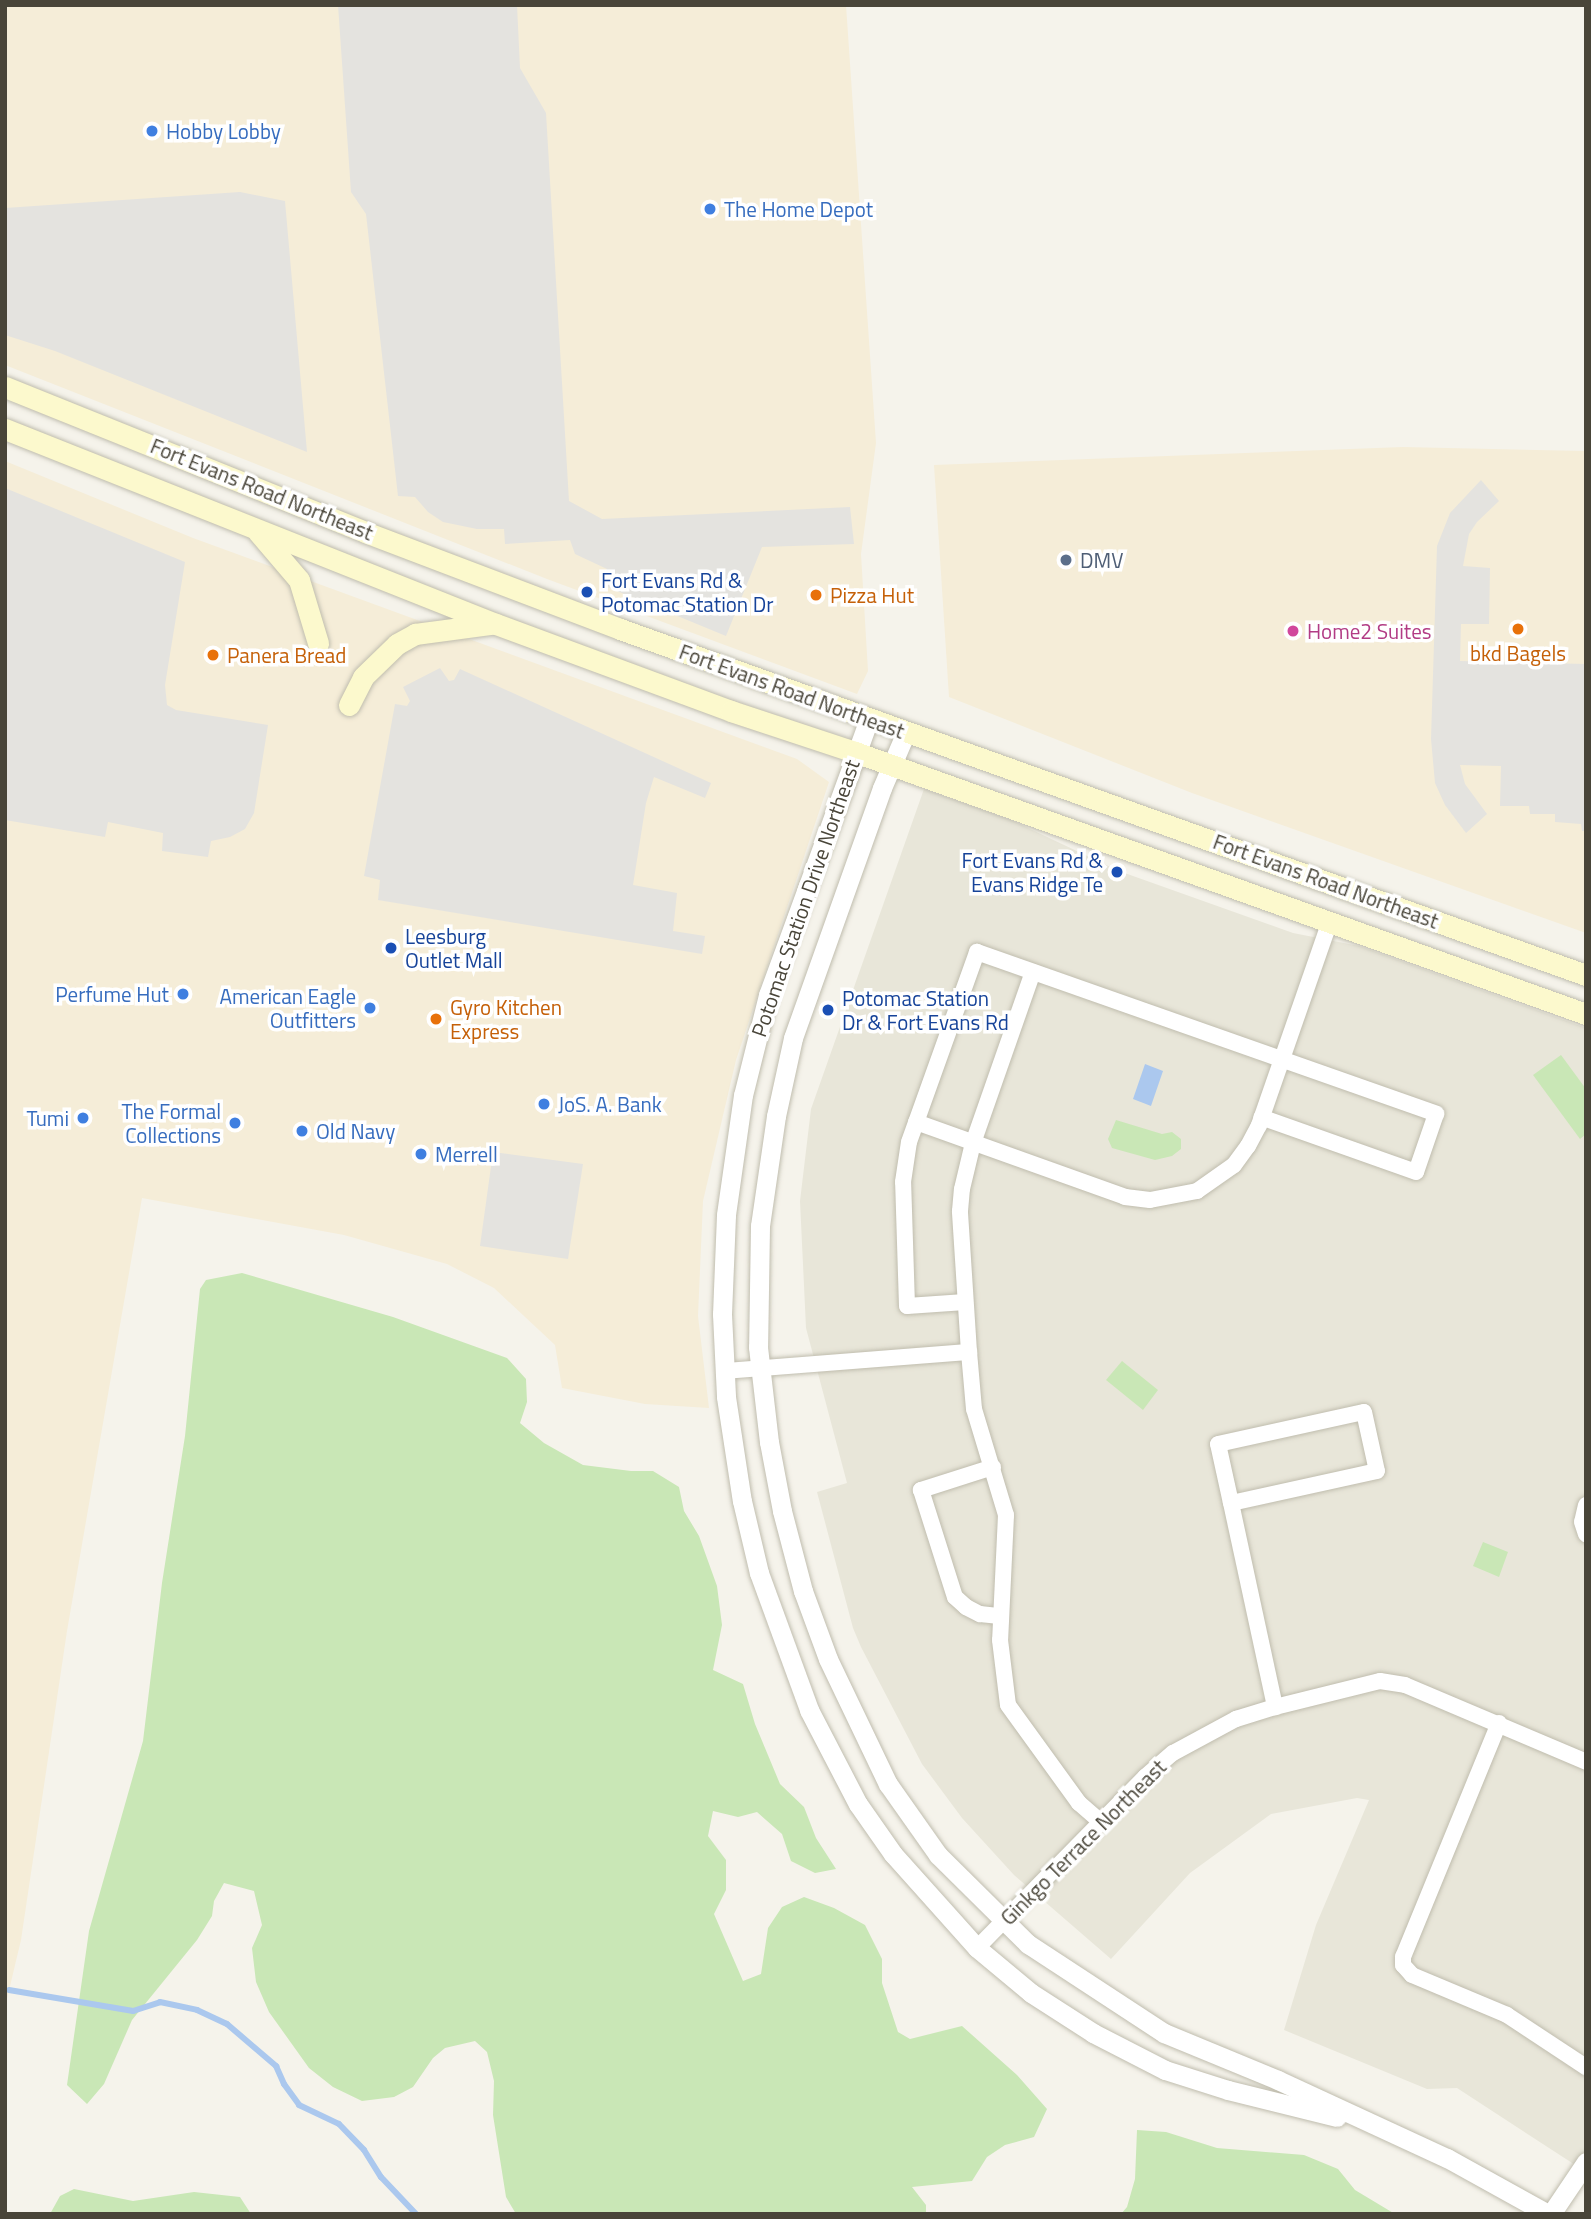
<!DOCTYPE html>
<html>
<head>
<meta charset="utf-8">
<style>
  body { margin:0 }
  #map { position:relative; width:1591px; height:2219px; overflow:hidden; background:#f5f3eb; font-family:"Titillium Web",sans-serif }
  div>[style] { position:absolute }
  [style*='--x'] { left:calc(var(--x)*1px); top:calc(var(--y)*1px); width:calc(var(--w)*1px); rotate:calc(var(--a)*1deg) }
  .residential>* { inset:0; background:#e8e6d9 }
  .commercial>* { inset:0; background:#f5edd8 }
  .green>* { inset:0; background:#c9e7b6 }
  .parking>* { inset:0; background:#e4e3df }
  .water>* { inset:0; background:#abc8ee }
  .stream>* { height:6px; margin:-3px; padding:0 3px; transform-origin:3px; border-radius:3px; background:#abc8ee }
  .roads { filter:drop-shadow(0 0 2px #c0bdae) drop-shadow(0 0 2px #c0bdae) }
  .minor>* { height:16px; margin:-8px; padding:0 8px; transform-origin:8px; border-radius:8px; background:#fff }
  .tertiary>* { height:19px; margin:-9.5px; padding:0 9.5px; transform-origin:9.5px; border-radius:9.5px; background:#fff }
  .secondary>* { height:21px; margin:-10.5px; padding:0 10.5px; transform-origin:10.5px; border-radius:10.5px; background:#fcf9cd }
  .dots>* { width:19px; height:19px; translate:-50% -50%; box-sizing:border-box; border:4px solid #fff; border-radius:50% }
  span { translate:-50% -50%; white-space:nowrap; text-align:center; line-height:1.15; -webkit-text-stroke:7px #fff; paint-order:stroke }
  .shop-label { font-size:21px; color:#366cbe }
  .left { translate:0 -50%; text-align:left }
  .right { translate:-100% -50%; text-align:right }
  .street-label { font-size:21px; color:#494539 }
  .service-label { font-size:21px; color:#4e5e75 }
  .transit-label { font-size:21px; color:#164399 }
  .food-label { font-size:21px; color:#c56008 }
  .hotel-label { font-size:21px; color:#b23c85 }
  .frame { position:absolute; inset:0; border:7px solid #494539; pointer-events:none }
</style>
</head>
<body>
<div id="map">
  <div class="residential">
    <i style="clip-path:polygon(924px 789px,1011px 820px,1119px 871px,1293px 933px,1359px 946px,1586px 1028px,1586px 2172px,1457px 2088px,1427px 2089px,1284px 2030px,1316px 1925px,1369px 1800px,1357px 1798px,1271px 1814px,1190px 1873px,1111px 1959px,1014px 1875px,962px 1818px,922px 1764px,861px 1647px,853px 1628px,817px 1492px,847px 1483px,806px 1328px,800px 1201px,811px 1109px)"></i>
  </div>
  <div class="commercial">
    <i style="clip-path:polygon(5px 5px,846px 5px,876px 443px,861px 554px,868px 671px,857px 694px,547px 579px,5px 365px)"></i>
    <i style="clip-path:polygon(1403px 447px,1586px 451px,1586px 933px,1192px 793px,949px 697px,934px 465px)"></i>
    <i style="clip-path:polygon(5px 461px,193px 538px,797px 759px,829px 782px,736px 1060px,703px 1201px,698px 1316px,709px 1408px,645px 1404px,562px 1388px,555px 1345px,494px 1288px,447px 1264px,344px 1235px,142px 1198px,67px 1631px,21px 1940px,5px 2007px)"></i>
  </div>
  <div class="green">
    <i style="clip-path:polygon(1561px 1055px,1586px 1089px,1586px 1134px,1580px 1139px,1533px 1075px)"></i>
    <i style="clip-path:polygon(1116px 1120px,1162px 1134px,1172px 1132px,1181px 1139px,1181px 1149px,1172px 1156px,1155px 1160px,1112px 1148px,1108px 1139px)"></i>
    <i style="clip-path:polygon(242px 1273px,393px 1317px,507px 1358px,526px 1379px,527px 1402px,520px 1423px,544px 1443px,583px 1465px,631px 1471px,653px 1471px,679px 1487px,684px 1511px,699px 1536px,717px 1586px,722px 1625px,713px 1670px,743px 1684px,755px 1724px,780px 1784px,804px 1807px,816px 1838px,836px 1869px,815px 1873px,791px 1861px,782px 1834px,757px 1812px,738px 1817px,713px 1811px,708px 1836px,726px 1860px,726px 1890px,714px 1914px,743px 1981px,761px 1974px,768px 1928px,782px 1907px,804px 1897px,834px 1908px,865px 1925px,882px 1959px,882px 1983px,898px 2032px,910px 2039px,962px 2026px,1017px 2075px,1047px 2109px,1034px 2137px,1005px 2145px,987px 2157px,972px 2181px,912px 2187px,926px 2205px,926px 2214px,516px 2214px,506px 2197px,493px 2115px,494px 2081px,487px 2052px,475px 2041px,445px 2048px,433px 2058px,413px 2087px,394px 2097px,362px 2101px,333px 2087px,309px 2068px,269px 2012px,256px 1982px,252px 1948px,262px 1925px,254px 1891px,224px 1883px,214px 1901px,212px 1916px,197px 1940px,132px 2020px,104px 2084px,87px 2104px,67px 2085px,89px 1931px,143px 1741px,162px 1583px,185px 1436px,200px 1289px,206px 1280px)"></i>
    <i style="clip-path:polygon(1122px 1361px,1158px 1390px,1143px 1410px,1106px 1380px)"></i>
    <i style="clip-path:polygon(1483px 1542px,1508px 1552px,1499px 1577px,1473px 1566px)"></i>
    <i style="clip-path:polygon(1137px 2130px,1166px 2132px,1217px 2148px,1304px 2155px,1338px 2169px,1355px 2190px,1395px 2214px,1121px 2214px,1127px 2207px,1135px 2179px)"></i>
    <i style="clip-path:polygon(74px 2189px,133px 2201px,194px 2192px,240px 2197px,251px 2214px,50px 2214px,60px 2196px)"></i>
  </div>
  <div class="parking">
    <i style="clip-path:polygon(338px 5px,517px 5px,520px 68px,546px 113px,569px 501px,602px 519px,850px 507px,854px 544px,762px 547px,726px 636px,600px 584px,607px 569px,575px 554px,570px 540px,505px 544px,504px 529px,477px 529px,443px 522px,428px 512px,415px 497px,398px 496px,366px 214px,351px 192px)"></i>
    <i style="clip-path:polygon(240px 192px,285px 201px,307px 452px,55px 351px,5px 335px,5px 208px)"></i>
    <i style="clip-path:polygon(1481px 480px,1499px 501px,1477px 522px,1469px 534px,1463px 566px,1490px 568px,1489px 624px,1461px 624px,1460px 661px,1586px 664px,1586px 831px,1582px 831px,1581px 824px,1555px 822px,1555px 814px,1530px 814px,1529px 806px,1500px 806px,1501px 766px,1460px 765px,1465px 784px,1487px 814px,1466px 833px,1445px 805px,1435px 783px,1431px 739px,1437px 546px,1450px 513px)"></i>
    <i style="clip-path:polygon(5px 488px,185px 562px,165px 685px,167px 705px,176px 710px,268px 725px,254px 813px,245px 829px,230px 837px,211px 841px,208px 857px,162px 851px,163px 833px,108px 822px,105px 837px,5px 820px)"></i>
    <i style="clip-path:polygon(440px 668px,449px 681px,454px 680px,460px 669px,711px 783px,705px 798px,654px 777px,646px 803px,633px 885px,677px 893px,673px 931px,705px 936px,702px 954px,378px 900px,380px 880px,364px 876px,395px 704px,407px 706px,410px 701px,403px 687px)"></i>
    <i style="clip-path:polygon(493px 1152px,583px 1164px,568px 1259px,480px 1246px)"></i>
  </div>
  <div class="water">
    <i style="clip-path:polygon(1145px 1064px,1163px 1071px,1151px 1106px,1133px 1099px)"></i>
  </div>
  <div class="stream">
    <i style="--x:9;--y:1990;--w:126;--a:9.6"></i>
    <i style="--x:133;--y:2011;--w:28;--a:-18"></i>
    <i style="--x:160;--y:2002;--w:38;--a:12"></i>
    <i style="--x:197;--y:2010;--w:33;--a:25"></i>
    <i style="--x:227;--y:2024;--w:65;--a:40.6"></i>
    <i style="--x:276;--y:2066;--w:20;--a:66"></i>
    <i style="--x:284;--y:2084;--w:26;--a:54"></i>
    <i style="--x:299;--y:2105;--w:44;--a:25.4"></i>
    <i style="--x:339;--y:2124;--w:36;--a:46"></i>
    <i style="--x:364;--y:2150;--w:32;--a:58"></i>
    <i style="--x:381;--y:2177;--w:51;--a:46.6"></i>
  </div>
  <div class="roads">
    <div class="minor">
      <i style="--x:916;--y:1122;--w:222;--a:19.7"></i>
      <i style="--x:1125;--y:1197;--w:25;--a:7"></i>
      <i style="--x:1150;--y:1200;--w:48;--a:-10.8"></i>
      <i style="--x:1197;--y:1191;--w:45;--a:-35.1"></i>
      <i style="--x:1234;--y:1165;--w:24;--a:-54"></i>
      <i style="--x:1248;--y:1146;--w:24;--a:-62"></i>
      <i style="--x:1259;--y:1125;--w:216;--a:-70.8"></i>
      <i style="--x:965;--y:1302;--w:58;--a:176.1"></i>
      <i style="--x:907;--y:1306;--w:124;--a:-91.8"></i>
      <i style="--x:903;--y:1182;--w:40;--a:-81.5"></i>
      <i style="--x:909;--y:1142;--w:202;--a:-70.3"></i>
      <i style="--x:977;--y:952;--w:487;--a:19.4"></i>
      <i style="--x:1436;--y:1114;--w:61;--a:109"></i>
      <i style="--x:1416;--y:1172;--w:164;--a:-160.5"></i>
      <i style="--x:969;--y:1352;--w:57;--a:85"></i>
      <i style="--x:974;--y:1409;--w:111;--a:73.2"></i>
      <i style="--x:1006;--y:1515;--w:125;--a:92.7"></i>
      <i style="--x:1000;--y:1640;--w:65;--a:83"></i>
      <i style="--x:1008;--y:1705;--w:121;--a:54.1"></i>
      <i style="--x:1079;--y:1803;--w:29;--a:41"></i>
      <i style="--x:725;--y:1371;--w:245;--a:-4.5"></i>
      <i style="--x:969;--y:1352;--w:141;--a:-93.7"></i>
      <i style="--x:960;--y:1211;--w:22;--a:-85"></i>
      <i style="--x:962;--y:1189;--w:47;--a:-76.6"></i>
      <i style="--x:973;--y:1143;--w:181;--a:-70.7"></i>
      <i style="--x:1364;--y:1412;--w:60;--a:77.6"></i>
      <i style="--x:1377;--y:1471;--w:149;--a:167.6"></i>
      <i style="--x:1231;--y:1503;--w:60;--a:-102.4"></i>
      <i style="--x:1218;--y:1444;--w:149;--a:-12.4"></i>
      <i style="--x:993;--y:1467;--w:76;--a:162.3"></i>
      <i style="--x:921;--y:1490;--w:112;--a:72.4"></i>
      <i style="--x:955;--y:1597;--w:15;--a:42"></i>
      <i style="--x:966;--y:1607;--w:16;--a:27"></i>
      <i style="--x:980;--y:1614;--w:20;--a:6"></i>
      <i style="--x:1231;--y:1503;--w:209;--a:77.8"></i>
      <i style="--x:1586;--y:1505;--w:17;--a:103"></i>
      <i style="--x:1582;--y:1522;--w:13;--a:72"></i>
      <i style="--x:1499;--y:1723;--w:253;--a:112.3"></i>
      <i style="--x:1403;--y:1957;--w:8;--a:90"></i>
      <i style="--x:1403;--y:1965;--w:13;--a:48"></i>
      <i style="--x:1412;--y:1975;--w:103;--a:22.8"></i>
      <i style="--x:1507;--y:2015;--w:95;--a:33.4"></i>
      <i style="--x:977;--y:1948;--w:240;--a:-45.5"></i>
      <i style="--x:1145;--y:1777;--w:37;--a:-41"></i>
      <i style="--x:1173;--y:1753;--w:72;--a:-28.4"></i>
      <i style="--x:1236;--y:1719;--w:41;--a:-17.1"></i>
      <i style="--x:1275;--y:1707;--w:108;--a:-13.9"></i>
      <i style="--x:1380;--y:1681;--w:25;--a:9"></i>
      <i style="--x:1405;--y:1685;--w:197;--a:23"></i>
    </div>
    <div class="tertiary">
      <i style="--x:869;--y:719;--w:294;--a:110.1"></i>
      <i style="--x:768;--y:995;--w:103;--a:104"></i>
      <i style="--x:743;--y:1095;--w:121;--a:98.1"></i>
      <i style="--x:726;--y:1215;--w:99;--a:92.3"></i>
      <i style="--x:722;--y:1314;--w:83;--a:87.2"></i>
      <i style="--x:726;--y:1397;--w:105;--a:81.3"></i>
      <i style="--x:742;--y:1501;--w:74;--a:76.7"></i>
      <i style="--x:759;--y:1573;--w:146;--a:69.9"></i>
      <i style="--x:809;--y:1710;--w:106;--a:62.5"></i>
      <i style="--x:858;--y:1804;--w:61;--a:55"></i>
      <i style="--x:893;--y:1854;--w:126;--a:48.2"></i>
      <i style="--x:977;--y:1948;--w:70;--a:39.8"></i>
      <i style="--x:1031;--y:1993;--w:74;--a:32.8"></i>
      <i style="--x:1093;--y:2033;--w:81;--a:27.2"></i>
      <i style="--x:1165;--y:2070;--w:66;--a:17.6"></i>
      <i style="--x:1228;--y:2090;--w:112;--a:13.9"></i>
      <i style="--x:906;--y:732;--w:61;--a:113.2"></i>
      <i style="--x:882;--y:788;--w:265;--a:109.6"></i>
      <i style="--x:793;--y:1038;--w:80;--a:102.3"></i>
      <i style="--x:776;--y:1116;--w:111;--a:98.3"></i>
      <i style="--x:760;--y:1226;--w:121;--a:90.9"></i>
      <i style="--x:758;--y:1347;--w:96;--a:83.4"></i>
      <i style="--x:769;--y:1442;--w:70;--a:79.3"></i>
      <i style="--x:782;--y:1511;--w:83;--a:75.3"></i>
      <i style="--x:803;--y:1591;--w:72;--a:69.8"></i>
      <i style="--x:828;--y:1659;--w:139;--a:64.4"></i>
      <i style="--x:888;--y:1784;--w:87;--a:54.8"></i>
      <i style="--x:938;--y:1855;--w:127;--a:44.7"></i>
      <i style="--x:1028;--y:1944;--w:163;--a:33.2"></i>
      <i style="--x:1164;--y:2033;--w:123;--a:22.4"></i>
      <i style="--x:1278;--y:2080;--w:186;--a:24.8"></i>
      <i style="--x:1447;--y:2158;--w:115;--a:29"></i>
      <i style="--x:1551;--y:2214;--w:63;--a:-56.1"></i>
    </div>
    <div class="secondary">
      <i style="--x:5;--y:387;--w:388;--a:21.9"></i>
      <i style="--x:365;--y:532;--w:273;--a:20.8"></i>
      <i style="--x:620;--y:629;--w:1026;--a:19.71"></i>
      <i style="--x:5;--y:429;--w:528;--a:21.66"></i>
      <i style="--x:496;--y:624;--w:251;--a:20.3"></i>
      <i style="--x:731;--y:711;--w:131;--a:18.3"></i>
      <i style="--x:855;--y:752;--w:777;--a:19.72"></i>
      <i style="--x:258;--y:532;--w:63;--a:49.5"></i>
      <i style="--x:299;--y:580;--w:66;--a:73.2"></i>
      <i style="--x:349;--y:705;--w:31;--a:-63"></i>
      <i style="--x:363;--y:677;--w:47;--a:-44.1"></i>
      <i style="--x:397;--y:644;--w:21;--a:-29"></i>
      <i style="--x:415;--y:634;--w:77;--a:-7.5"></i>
    </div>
  </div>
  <div class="dots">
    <i style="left:152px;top:131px;background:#3f7fe0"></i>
    <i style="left:710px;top:209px;background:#3f7fe0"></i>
    <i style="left:1066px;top:560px;background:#5c6f8a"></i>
    <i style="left:587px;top:592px;background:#1a4fb4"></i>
    <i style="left:816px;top:595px;background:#e8710a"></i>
    <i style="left:1518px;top:629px;background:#e8710a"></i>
    <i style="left:1293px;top:631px;background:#d1479c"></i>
    <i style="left:213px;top:655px;background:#e8710a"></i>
    <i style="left:1117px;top:872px;background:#1a4fb4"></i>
    <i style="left:391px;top:948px;background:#1a4fb4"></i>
    <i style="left:183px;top:994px;background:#3f7fe0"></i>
    <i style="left:370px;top:1008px;background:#3f7fe0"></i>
    <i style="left:828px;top:1010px;background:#1a4fb4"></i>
    <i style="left:436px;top:1019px;background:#e8710a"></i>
    <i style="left:544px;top:1104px;background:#3f7fe0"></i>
    <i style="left:83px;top:1118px;background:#3f7fe0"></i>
    <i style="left:235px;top:1123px;background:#3f7fe0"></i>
    <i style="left:302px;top:1131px;background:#3f7fe0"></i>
    <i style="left:421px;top:1154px;background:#3f7fe0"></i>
  </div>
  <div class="shop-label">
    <span class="left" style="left:166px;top:131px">Hobby Lobby</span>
    <span class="left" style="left:724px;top:209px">The Home Depot</span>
    <span class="right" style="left:169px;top:994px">Perfume Hut</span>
    <span class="right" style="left:356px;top:1008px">American Eagle<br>Outfitters</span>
    <span class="left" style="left:558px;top:1104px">JoS. A. Bank</span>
    <span class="right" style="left:221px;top:1123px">The Formal<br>Collections</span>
    <span class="right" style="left:69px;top:1118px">Tumi</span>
    <span class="left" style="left:316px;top:1131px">Old Navy</span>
    <span class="left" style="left:435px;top:1154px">Merrell</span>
  </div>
  <div class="street-label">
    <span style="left:262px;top:489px;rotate:22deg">Fort Evans Road Northeast</span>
    <span style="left:792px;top:691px;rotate:20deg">Fort Evans Road Northeast</span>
    <span style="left:1326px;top:881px;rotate:20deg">Fort Evans Road Northeast</span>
    <span style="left:805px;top:898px;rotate:-71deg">Potomac Station Drive Northeast</span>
    <span style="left:1083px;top:1842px;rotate:-45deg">Ginkgo Terrace Northeast</span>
  </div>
  <div class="service-label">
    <span class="left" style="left:1080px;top:560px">DMV</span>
  </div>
  <div class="transit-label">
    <span class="left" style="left:601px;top:592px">Fort Evans Rd &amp;<br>Potomac Station Dr</span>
    <span class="right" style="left:1103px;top:872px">Fort Evans Rd &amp;<br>Evans Ridge Te</span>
    <span class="left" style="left:405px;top:948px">Leesburg<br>Outlet Mall</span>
    <span class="left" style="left:842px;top:1010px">Potomac Station<br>Dr &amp; Fort Evans Rd</span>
  </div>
  <div class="food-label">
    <span class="left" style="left:830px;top:595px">Pizza Hut</span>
    <span style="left:1518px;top:653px">bkd Bagels</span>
    <span class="left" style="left:227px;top:655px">Panera Bread</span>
    <span class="left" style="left:450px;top:1019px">Gyro Kitchen<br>Express</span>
  </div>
  <div class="hotel-label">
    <span class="left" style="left:1307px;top:631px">Home2 Suites</span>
  </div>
  <div class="frame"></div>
</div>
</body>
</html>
